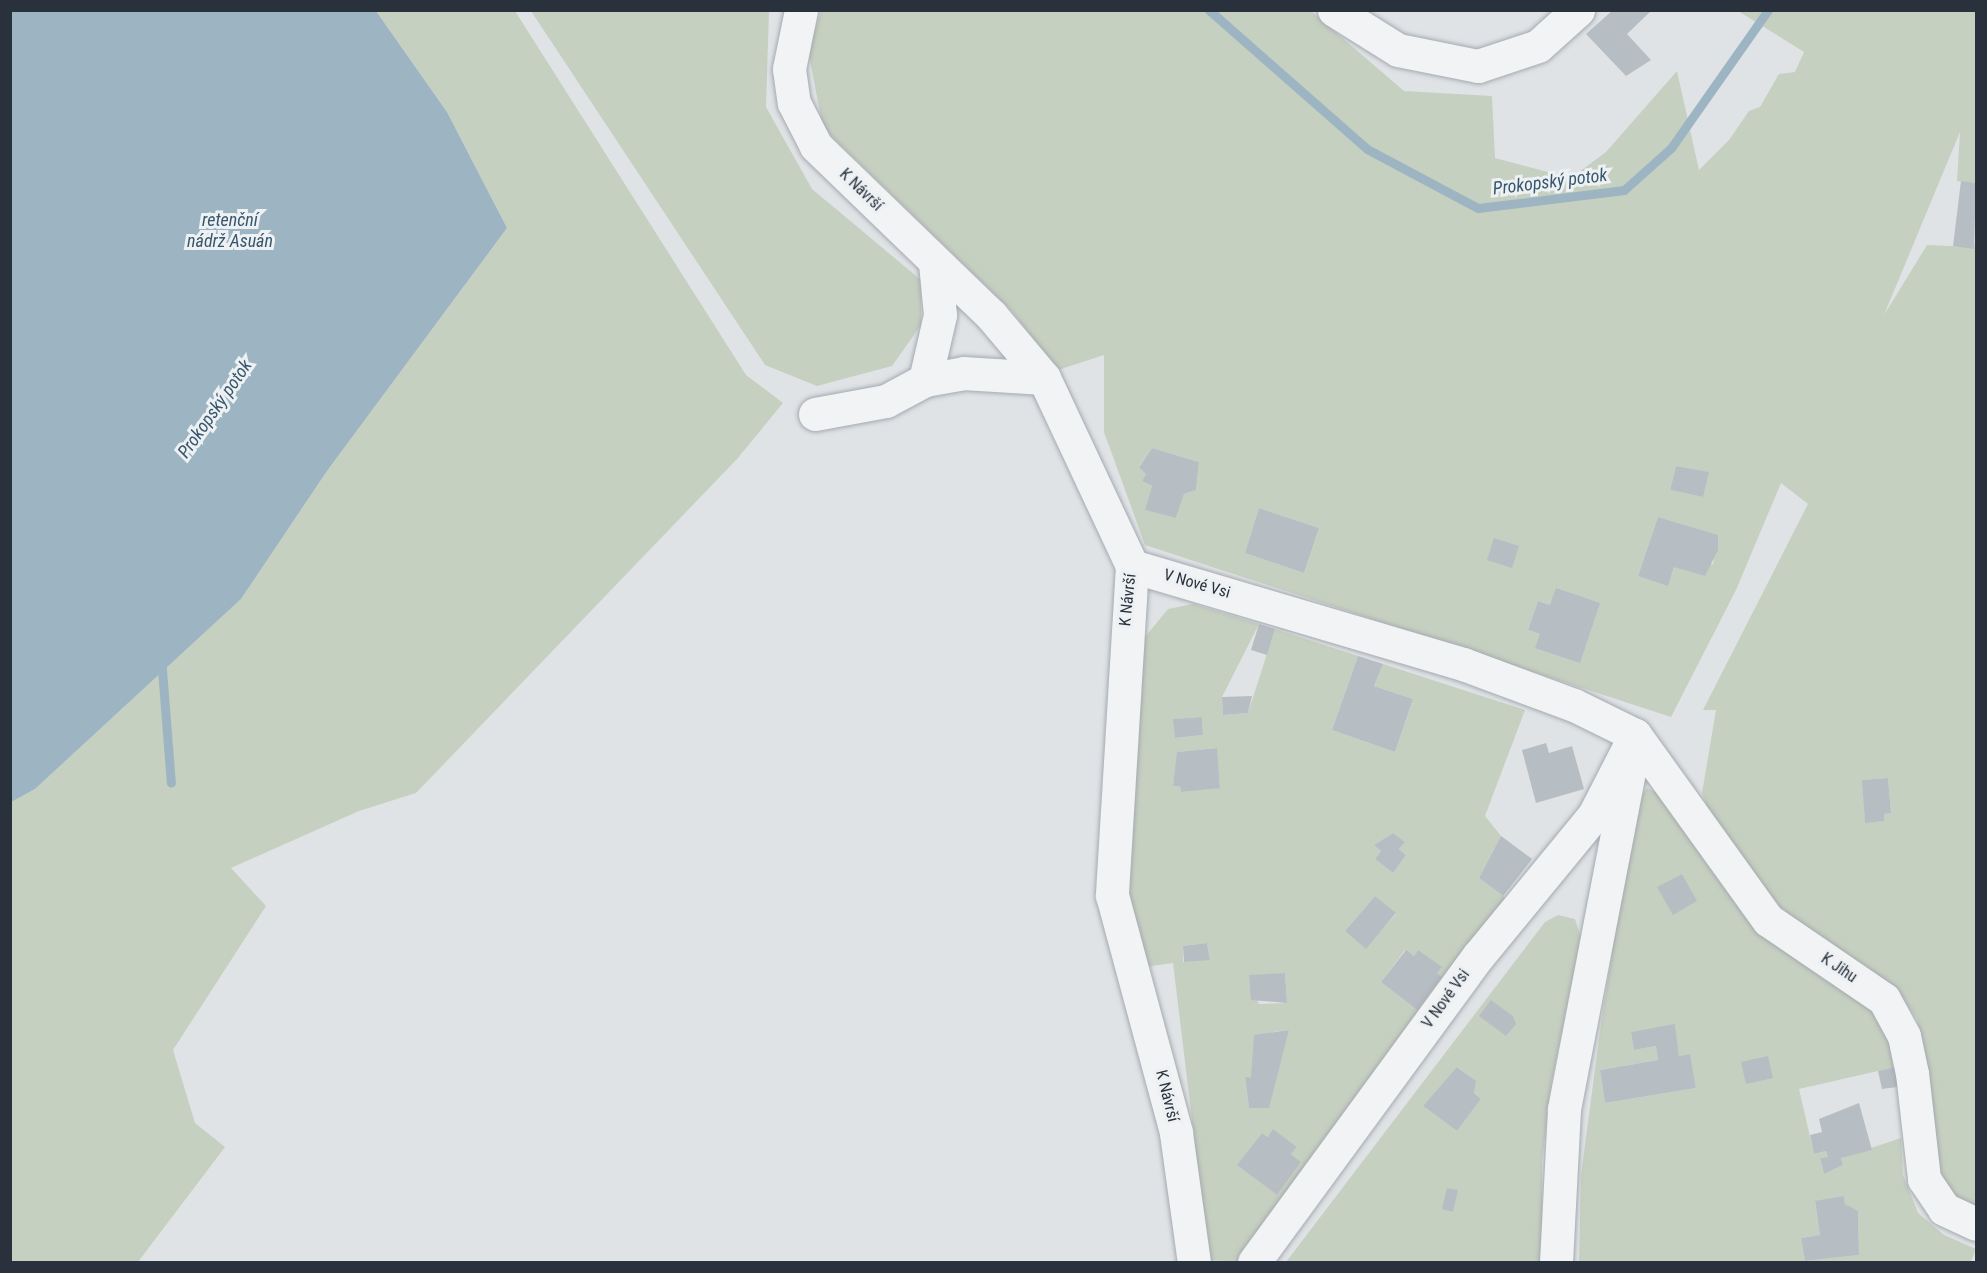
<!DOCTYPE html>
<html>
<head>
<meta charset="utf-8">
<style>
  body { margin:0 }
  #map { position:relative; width:1987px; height:1273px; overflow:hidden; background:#dfe3e6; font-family:"Roboto Condensed",sans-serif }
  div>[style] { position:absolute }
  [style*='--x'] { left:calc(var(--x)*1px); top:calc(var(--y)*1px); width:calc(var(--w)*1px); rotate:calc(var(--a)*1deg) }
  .green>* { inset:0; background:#c6d0c0 }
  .water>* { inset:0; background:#9db5c3 }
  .stream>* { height:9px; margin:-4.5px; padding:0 4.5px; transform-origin:4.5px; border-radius:4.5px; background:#9db5c3 }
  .building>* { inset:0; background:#b6bdc3 }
  .roads { filter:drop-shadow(0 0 2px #a5aab0) drop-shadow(0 0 2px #a5aab0) }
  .minor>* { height:33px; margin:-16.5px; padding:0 16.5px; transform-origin:16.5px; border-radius:16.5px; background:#f1f3f5 }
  span { translate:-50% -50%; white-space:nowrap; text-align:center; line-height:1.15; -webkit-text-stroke:6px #eef1f4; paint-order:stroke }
  .street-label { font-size:16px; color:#29323c }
  .water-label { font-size:18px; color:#37566c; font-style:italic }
  .frame { position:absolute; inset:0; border:12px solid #29323c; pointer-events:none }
</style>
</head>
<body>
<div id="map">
  <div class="green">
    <i style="clip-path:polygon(376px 11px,515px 11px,746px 375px,783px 403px,737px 459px,416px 793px,359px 811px,231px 868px,266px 906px,173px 1050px,195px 1123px,225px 1147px,138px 1262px,11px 1262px,10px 802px,35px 789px,241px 599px,327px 471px,507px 228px,447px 112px)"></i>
    <i style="clip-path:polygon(531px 11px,769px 11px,766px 107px,812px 189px,921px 280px,921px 325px,892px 366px,817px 386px,765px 365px)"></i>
    <i style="clip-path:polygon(evenodd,821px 11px,1311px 11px,1404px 91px,1492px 96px,1495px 158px,1571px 178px,1606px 152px,1677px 71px,1699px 170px,1729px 140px,1749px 111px,1760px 107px,1779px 74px,1795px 72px,1804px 52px,1738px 11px,1976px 11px,1976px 183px,1957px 181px,1960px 132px,1884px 315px,1927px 245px,1974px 247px,1976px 237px,1976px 1228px,1954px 1219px,1920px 1138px,1923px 1043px,1917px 1019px,1901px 996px,1883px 983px,1786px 927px,1715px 826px,1702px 793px,1716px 710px,1703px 710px,1808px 504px,1781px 483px,1736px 590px,1671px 717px,1145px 545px,1104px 432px,1104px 355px,1058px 370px,1012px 311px,823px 128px,808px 50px,821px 11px,1152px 448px,1199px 462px,1196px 490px,1184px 494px,1176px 518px,1146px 510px,1152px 486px,1142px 481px,1146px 474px,1139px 466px,1152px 448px,821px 11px,1676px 466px,1708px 472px,1703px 497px,1670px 490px,1676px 466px,821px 11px,1259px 508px,1319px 528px,1304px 573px,1245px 553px,1259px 508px,821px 11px,1658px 517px,1717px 535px,1713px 564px,1674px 567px,1668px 585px,1638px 576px,1658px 517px,821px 11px,1538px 601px,1550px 605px,1540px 634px,1528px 630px,1538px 601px,821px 11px,1888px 778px,1891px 813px,1884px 814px,1884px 821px,1865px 822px,1863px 780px,1888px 778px)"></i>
    <i style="clip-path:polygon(evenodd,1193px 604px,1259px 624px,1222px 697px,1223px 715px,1248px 713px,1275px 629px,1358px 656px,1332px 730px,1395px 752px,1413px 699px,1374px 686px,1383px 664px,1525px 710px,1485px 816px,1501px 836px,1479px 878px,1515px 905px,1242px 1262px,1209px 1260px,1173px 963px,1138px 968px,1123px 870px,1145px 637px,1168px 609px,1193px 604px,1202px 717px,1203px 735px,1176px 738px,1174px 719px,1202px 717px,1193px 604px,1216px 748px,1220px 787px,1181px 792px,1180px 786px,1173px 786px,1178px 752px,1216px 748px,1193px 604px,1393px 833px,1405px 842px,1399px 849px,1406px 855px,1393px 873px,1375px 859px,1381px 851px,1374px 845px,1393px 833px,1193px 604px,1375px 896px,1396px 914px,1366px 948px,1345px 931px,1375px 896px,1193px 604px,1207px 943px,1210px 959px,1183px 962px,1183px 946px,1207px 943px,1193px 604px,1405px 950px,1414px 956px,1418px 950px,1441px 968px,1437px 973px,1442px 977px,1417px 1010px,1381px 982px,1405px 950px,1193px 604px,1285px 973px,1287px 1003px,1259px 1004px,1249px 976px,1285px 973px,1193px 604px,1289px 1030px,1268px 1108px,1249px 1108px,1245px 1078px,1251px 1078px,1272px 1032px,1289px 1030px,1193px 604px,1274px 1130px,1297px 1147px,1291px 1154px,1301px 1162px,1277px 1195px,1238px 1165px,1262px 1133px,1268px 1137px,1274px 1130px)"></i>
    <i style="clip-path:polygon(evenodd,1647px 788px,1660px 794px,1706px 863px,1764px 935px,1872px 998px,1904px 1065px,1799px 1089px,1814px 1154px,1826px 1151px,1828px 1157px,1820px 1158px,1824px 1174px,1843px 1165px,1841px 1158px,1901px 1138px,1903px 1175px,1918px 1213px,1944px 1235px,1976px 1249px,1971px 1262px,1579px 1262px,1581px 1175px,1601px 1024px,1635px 803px,1647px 788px,1682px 874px,1696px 901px,1673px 914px,1658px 887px,1682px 874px,1647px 788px,1675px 1025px,1679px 1056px,1690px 1055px,1696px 1088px,1605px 1103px,1600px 1070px,1658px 1060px,1656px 1046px,1634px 1050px,1631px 1032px,1675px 1025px,1647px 788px,1844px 1197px,1845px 1204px,1858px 1212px,1859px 1255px,1805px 1261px,1801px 1238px,1820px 1235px,1815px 1202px,1844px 1197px)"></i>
    <i style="clip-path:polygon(evenodd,1558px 915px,1575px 919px,1581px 938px,1552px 1080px,1542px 1161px,1542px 1262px,1286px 1262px,1545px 922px,1558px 915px,1458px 1067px,1475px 1081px,1474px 1093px,1481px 1099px,1457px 1131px,1423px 1106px,1458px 1067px)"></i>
  </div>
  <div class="water">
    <i style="clip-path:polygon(11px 10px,376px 11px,447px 112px,507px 228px,327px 471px,241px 599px,35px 789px,11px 802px)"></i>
  </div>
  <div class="stream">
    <i style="--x:1209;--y:10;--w:210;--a:41.3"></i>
    <i style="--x:1367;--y:149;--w:126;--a:28"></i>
    <i style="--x:1478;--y:208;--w:147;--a:-7"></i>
    <i style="--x:1624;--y:190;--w:63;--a:-41.8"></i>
    <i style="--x:1671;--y:148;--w:169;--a:-54.9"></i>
    <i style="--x:161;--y:657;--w:126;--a:85.5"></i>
  </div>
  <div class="building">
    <i style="clip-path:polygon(1613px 10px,1652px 10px,1627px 34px,1651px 60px,1626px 76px,1586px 34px)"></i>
    <i style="clip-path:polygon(1961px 181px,1976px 183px,1974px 249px,1953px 246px)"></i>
    <i style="clip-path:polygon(1152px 448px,1199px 462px,1196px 490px,1184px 494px,1176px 518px,1145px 510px,1152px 486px,1142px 481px,1146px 474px,1139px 467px)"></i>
    <i style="clip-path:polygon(1676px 466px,1709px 472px,1703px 497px,1670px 490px)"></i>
    <i style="clip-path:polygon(1259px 508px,1319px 528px,1304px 573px,1245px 553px)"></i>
    <i style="clip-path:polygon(1658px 517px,1718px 535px,1718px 550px,1705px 576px,1674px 567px,1668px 586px,1638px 576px)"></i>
    <i style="clip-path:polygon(1494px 538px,1519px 546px,1512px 568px,1487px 560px)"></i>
    <i style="clip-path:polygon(1556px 588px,1600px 603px,1580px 663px,1535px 648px,1540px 634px,1528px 630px,1538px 601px,1550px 605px)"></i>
    <i style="clip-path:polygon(1259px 624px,1275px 629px,1267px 655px,1251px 650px)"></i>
    <i style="clip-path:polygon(1358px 656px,1383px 664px,1374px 686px,1413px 699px,1395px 752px,1332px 730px)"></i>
    <i style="clip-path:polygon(1252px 696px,1248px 713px,1223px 715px,1222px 697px)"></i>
    <i style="clip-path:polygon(1202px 717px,1203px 735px,1175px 738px,1173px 719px)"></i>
    <i style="clip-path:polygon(1546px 743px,1549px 753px,1572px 746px,1584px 789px,1536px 803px,1522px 750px)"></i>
    <i style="clip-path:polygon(1217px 748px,1220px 788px,1181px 792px,1180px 786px,1173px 786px,1177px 752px)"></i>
    <i style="clip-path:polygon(1888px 778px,1891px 813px,1884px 814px,1884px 821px,1865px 823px,1862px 780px)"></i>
    <i style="clip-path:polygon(1393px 833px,1405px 842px,1399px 849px,1406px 855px,1393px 873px,1375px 859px,1381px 851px,1374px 845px)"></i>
    <i style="clip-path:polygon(1501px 836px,1532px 859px,1503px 896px,1479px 878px)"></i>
    <i style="clip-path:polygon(1682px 874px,1697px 901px,1673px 915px,1657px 887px)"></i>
    <i style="clip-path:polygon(1375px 896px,1396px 913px,1366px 949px,1345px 931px)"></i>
    <i style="clip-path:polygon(1207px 943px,1210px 960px,1184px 962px,1183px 946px)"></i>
    <i style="clip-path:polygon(1406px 950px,1414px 956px,1418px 950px,1442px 967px,1437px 973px,1442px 977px,1417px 1010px,1381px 982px)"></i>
    <i style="clip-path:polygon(1285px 973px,1287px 1003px,1251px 1000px,1249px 975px)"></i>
    <i style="clip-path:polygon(1491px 1000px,1513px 1016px,1516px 1024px,1506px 1036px,1479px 1016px)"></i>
    <i style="clip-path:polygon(1675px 1024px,1679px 1056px,1690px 1054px,1696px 1088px,1605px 1103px,1600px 1070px,1658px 1060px,1656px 1046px,1634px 1050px,1631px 1032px)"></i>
    <i style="clip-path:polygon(1289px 1030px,1269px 1108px,1249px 1108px,1245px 1077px,1251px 1078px,1254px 1035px)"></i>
    <i style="clip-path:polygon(1768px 1056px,1773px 1078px,1746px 1084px,1741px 1062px)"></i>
    <i style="clip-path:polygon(1904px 1065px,1904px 1086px,1882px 1089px,1878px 1071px)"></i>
    <i style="clip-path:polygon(1457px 1067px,1476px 1081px,1474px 1093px,1481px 1099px,1457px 1131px,1423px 1106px)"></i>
    <i style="clip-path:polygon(1859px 1103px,1872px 1150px,1841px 1158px,1843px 1165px,1824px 1174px,1820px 1158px,1828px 1157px,1826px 1151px,1814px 1154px,1810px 1135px,1822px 1132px,1819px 1119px)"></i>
    <i style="clip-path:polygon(1273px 1129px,1297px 1147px,1291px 1154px,1301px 1162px,1277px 1195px,1237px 1165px,1262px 1133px,1268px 1137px)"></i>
    <i style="clip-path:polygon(1447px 1188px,1458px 1190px,1453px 1212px,1442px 1209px)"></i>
    <i style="clip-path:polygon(1844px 1196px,1845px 1204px,1858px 1211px,1859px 1255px,1805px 1261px,1801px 1238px,1820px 1235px,1815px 1201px)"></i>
  </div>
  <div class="roads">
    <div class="minor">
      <i style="--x:801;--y:10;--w:60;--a:101.5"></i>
      <i style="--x:789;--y:69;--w:34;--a:82"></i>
      <i style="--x:794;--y:103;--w:48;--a:62.9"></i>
      <i style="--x:816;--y:146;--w:243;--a:44"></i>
      <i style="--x:991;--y:315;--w:82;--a:49.9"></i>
      <i style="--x:1044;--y:378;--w:208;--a:64.9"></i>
      <i style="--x:1132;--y:566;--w:330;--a:93.5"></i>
      <i style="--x:1112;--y:895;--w:246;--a:74.9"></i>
      <i style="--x:1176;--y:1133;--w:130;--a:82.1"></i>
      <i style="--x:1334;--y:10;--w:75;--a:32"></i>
      <i style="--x:1398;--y:50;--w:82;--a:11.3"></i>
      <i style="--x:1478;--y:66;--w:63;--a:-18.4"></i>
      <i style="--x:1538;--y:46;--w:54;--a:-42"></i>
      <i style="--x:925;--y:380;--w:67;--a:-77"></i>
      <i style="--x:940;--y:315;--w:52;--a:-95.5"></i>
      <i style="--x:815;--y:414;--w:72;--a:-10.4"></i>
      <i style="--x:886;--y:401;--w:44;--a:-28.3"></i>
      <i style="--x:925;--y:380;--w:39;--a:-10"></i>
      <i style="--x:963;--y:373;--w:81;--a:3.5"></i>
      <i style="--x:1132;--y:566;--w:345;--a:16.5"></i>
      <i style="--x:1463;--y:664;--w:118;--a:20.3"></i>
      <i style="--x:1574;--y:705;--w:68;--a:26.2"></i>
      <i style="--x:1635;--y:735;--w:90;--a:117.1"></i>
      <i style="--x:1594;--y:815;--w:183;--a:129.4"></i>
      <i style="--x:1478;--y:956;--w:379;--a:126.2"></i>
      <i style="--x:1635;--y:735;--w:228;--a:54.3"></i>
      <i style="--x:1768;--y:920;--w:140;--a:34.3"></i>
      <i style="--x:1884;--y:999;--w:42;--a:61.6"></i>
      <i style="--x:1904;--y:1036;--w:38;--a:78"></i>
      <i style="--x:1912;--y:1073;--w:107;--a:83.5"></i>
      <i style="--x:1924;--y:1179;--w:36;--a:56"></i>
      <i style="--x:1944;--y:1209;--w:35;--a:25"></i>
      <i style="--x:1556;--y:1262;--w:153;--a:-87"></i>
      <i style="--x:1564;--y:1109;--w:345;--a:-79.1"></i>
    </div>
  </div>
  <div class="street-label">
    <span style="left:861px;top:190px;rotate:44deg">K Návrší</span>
    <span style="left:1197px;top:584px;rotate:16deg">V Nové Vsi</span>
    <span style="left:1128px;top:600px;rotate:-84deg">K Návrší</span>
    <span style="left:1839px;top:968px;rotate:34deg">K Jihu</span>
    <span style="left:1446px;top:999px;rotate:-54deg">V Nové Vsi</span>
    <span style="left:1167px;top:1096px;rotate:76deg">K Návrší</span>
  </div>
  <div class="water-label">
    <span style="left:1550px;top:182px;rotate:-7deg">Prokopský potok</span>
    <span style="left:230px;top:231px">retenční<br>nádrž Asuán</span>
    <span style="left:215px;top:409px;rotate:-55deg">Prokopský potok</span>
  </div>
  <div class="frame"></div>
</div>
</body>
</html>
